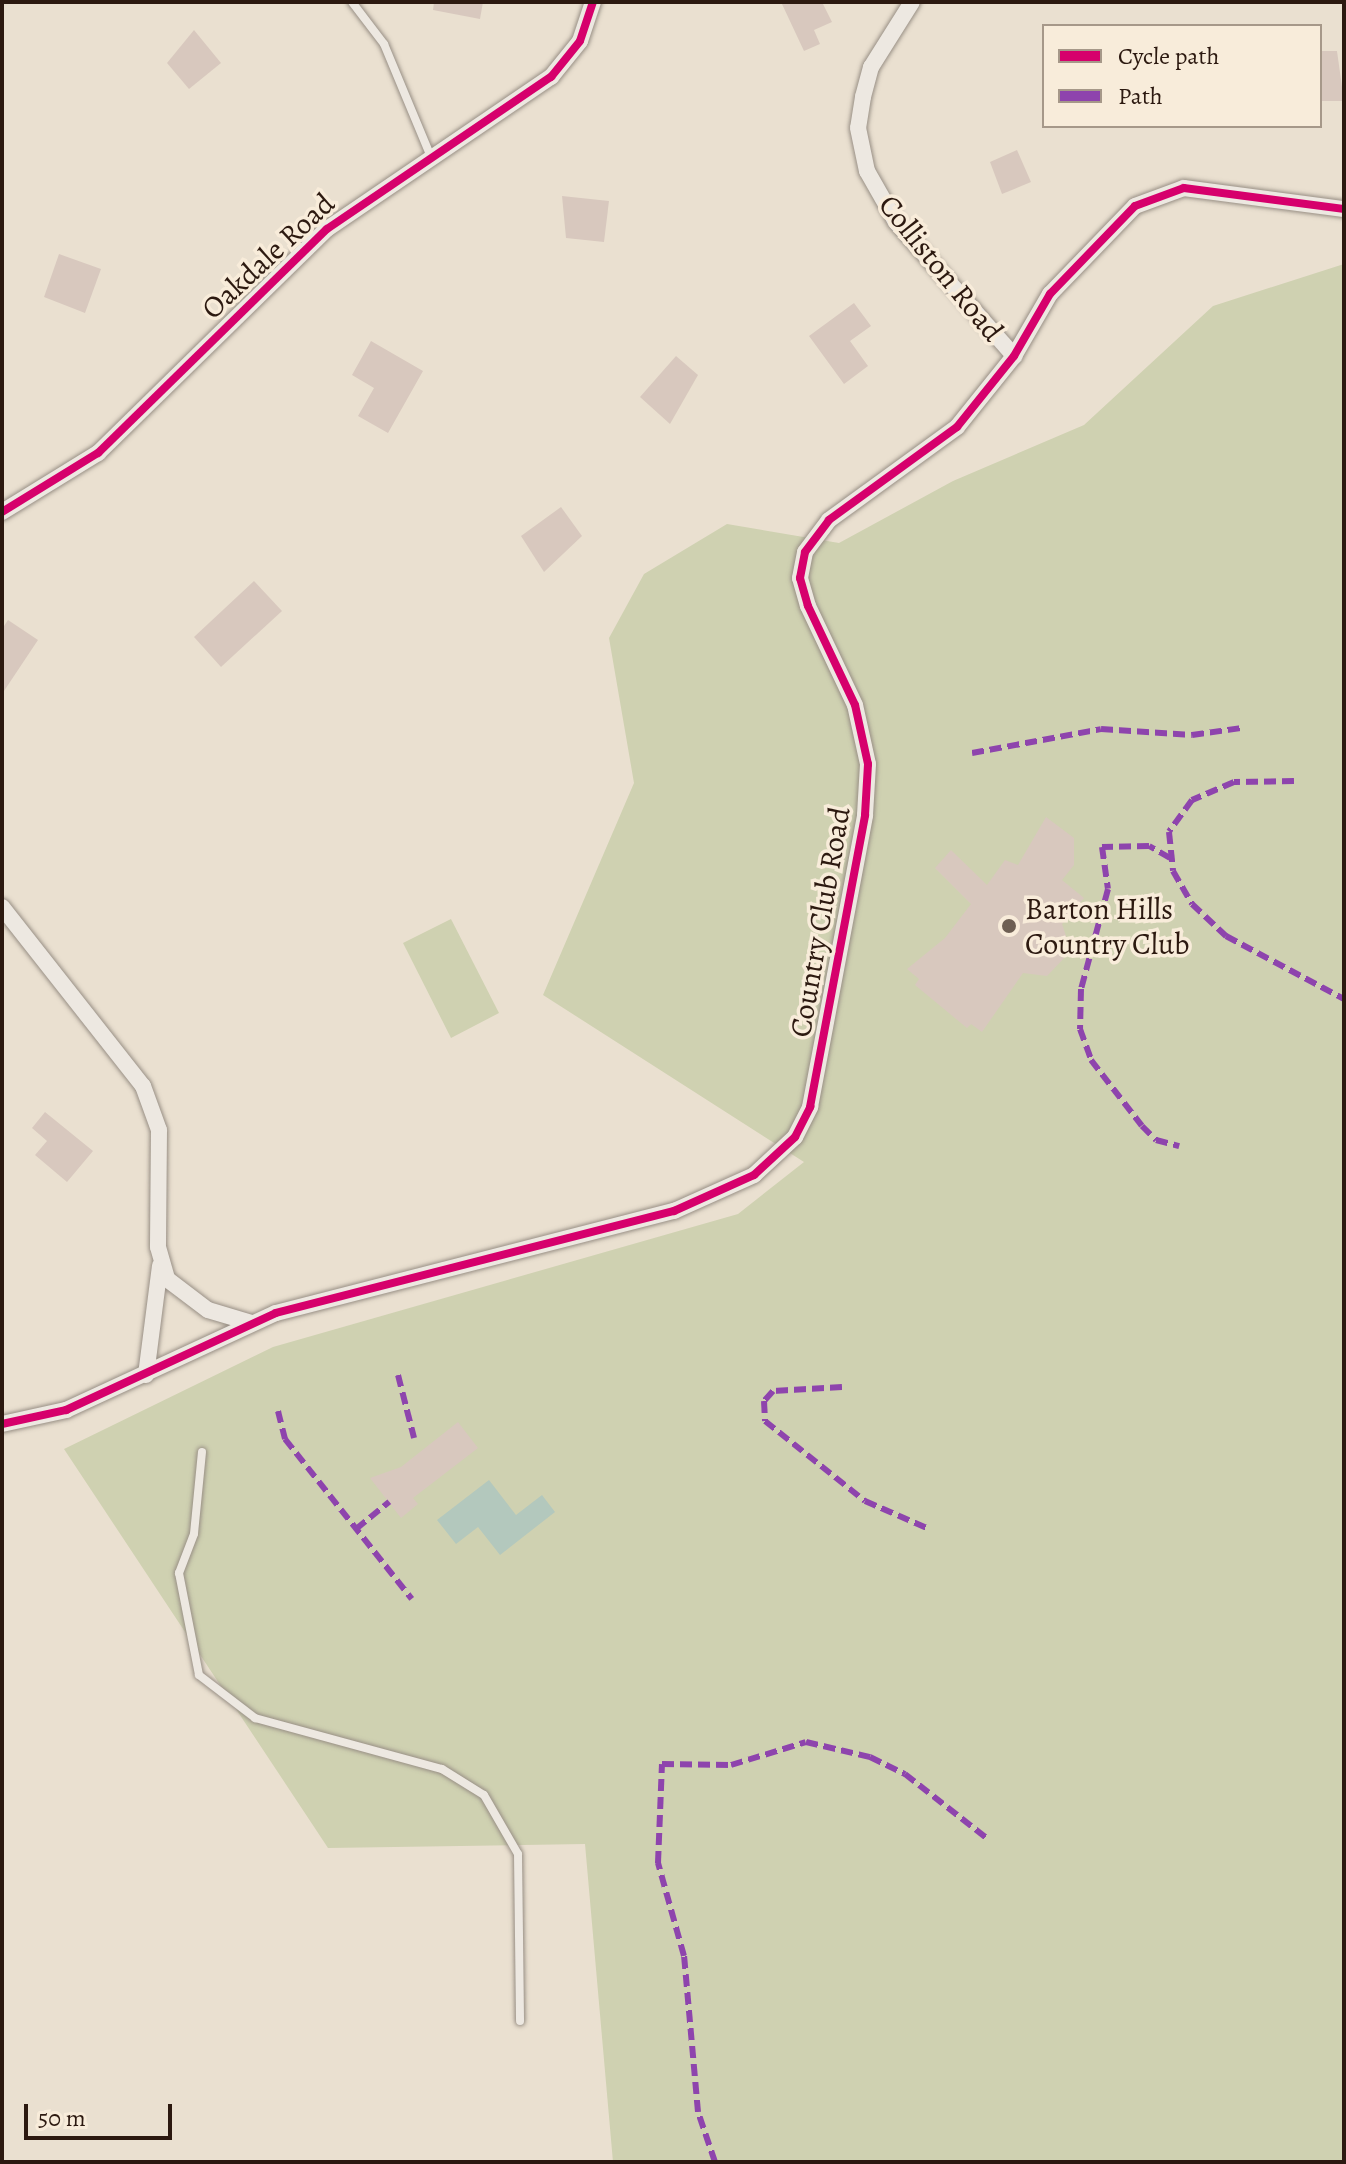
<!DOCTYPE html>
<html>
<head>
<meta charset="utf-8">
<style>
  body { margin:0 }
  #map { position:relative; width:1346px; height:2164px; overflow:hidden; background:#eae0d0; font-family:Alegreya,serif }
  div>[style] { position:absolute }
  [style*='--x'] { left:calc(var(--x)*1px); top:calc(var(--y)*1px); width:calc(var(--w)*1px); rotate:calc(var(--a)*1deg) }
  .green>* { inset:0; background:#cfd1b1 }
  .water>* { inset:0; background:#b3c8bd }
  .building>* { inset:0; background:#d8c8be }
  .roads { filter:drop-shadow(0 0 2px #988f85) drop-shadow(0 0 2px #988f85) }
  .service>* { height:8px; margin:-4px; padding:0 4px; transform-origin:4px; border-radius:4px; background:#ede8e1 }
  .minor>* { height:16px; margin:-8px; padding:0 8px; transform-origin:8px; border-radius:8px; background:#ede8e1 }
  .quiet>* { height:6px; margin-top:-3px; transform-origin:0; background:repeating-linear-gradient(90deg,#8e44ad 0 12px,transparent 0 18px) }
  .cycleway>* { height:8px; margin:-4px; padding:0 4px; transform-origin:4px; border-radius:4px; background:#d6006c }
  .dots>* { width:22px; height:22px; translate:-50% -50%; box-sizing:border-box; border:4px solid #f8ecda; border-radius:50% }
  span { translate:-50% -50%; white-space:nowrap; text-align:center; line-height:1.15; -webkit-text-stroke:7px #f8ecda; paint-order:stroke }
  .street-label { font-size:30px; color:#2c1910 }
  .poi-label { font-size:30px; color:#2c1910 }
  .left { translate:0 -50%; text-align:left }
  .frame { position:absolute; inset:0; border:4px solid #2c1910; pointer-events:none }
  .legend { position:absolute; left:1042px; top:24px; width:280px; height:104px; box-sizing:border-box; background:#f8ecda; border:2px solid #a69889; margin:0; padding:10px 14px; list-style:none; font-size:24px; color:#2c1910 }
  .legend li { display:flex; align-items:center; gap:16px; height:40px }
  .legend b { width:40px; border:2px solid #a69889 }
  .scale { position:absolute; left:24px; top:2104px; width:148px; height:36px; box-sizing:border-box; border:4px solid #2c1910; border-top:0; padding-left:10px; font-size:24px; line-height:28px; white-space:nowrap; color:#2c1910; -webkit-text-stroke:6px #f8ecda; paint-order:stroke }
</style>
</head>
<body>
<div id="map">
  <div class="green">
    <i style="clip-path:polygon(1344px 264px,1344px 2162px,613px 2162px,585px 1844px,328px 1848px,64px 1449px,273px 1347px,738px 1214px,804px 1162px,543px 995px,634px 783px,609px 638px,644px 574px,727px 524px,839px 543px,953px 481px,1084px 425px,1213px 306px)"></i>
    <i style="clip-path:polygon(451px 919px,499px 1013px,451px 1038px,403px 943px)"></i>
  </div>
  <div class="water">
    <i style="clip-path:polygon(489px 1480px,516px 1515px,542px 1495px,555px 1512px,500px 1555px,478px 1527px,456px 1544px,437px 1520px)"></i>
  </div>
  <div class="building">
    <i style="clip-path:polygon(434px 2px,483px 2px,480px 19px,433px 10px)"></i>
    <i style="clip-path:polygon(781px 2px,822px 2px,832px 22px,814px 30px,820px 44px,804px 51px)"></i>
    <i style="clip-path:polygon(194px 30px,221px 63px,189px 89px,167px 63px)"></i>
    <i style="clip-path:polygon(1320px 51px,1337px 51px,1344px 101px,1320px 101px)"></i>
    <i style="clip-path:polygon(1017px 150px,1031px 182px,1002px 194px,990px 162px)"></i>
    <i style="clip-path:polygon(562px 196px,609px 201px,604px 242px,566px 238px)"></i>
    <i style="clip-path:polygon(59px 254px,101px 269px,85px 313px,44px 297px)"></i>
    <i style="clip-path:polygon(854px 303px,871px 326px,850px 341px,868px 366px,844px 384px,809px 336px)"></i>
    <i style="clip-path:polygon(371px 341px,423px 371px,388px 433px,358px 416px,374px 388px,352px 375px)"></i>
    <i style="clip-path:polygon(676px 356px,698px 375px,670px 424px,640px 397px)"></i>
    <i style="clip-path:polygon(561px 507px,582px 536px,544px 572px,521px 536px)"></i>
    <i style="clip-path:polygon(254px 581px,282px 611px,221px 667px,194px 637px)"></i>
    <i style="clip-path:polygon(8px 620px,38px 640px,2px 694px,2px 629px)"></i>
    <i style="clip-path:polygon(1046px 817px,1074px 838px,1074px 865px,1062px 880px,1084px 898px,1062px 924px,1071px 951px,1047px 976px,1023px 973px,982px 1032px,971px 1024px,967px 1028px,915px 985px,919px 979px,907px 969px,945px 938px,971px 904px,935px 868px,951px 850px,987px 885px,1005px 860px,1018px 865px)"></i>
    <i style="clip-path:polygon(45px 1112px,93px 1151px,67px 1182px,35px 1155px,47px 1141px,32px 1128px)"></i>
    <i style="clip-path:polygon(458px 1422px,478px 1448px,413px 1498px,418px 1504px,401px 1518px,370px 1478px,401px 1467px)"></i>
  </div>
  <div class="roads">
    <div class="service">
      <i style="--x:352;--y:2;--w:53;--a:52.7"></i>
      <i style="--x:384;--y:44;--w:122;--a:67.4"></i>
      <i style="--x:202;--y:1452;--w:82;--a:95.6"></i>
      <i style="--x:194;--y:1534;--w:42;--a:111"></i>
      <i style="--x:179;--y:1573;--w:104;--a:78.9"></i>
      <i style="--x:199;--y:1675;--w:71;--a:37.5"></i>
      <i style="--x:255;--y:1718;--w:194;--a:15.3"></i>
      <i style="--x:442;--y:1769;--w:49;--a:31.8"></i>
      <i style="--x:484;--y:1795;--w:68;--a:60"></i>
      <i style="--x:518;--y:1854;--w:167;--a:89.3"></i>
    </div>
    <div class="minor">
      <i style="--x:912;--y:2;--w:77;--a:122.2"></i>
      <i style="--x:871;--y:67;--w:31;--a:105"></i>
      <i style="--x:863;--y:97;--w:31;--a:99"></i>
      <i style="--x:858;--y:128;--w:44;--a:78.2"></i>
      <i style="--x:867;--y:171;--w:59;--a:60.4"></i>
      <i style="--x:896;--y:222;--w:179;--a:48.6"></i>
      <i style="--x:2;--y:512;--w:113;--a:-31.6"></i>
      <i style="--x:98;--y:453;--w:320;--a:-44.4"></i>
      <i style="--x:327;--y:229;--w:271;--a:-34.2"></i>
      <i style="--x:551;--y:77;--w:46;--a:-51.1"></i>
      <i style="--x:580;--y:41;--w:41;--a:-71.6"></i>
      <i style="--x:2;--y:907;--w:228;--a:51.8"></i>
      <i style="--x:143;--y:1086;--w:47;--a:70"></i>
      <i style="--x:159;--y:1130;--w:117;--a:90.5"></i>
      <i style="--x:158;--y:1247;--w:33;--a:74"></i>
      <i style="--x:167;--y:1279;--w:51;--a:37.1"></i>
      <i style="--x:208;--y:1310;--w:46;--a:16.5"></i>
      <i style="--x:146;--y:1375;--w:110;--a:-82.7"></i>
      <i style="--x:2;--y:1424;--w:66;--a:-12.3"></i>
      <i style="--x:66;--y:1410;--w:231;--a:-24.8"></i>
      <i style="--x:276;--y:1313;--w:411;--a:-14.4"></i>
      <i style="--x:674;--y:1211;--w:88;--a:-24.2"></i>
      <i style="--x:754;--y:1175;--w:56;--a:-42.8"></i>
      <i style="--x:795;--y:1137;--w:34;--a:-63"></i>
      <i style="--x:810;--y:1107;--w:297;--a:-79.3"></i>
      <i style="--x:865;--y:815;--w:51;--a:-86.6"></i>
      <i style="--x:868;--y:764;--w:60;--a:-102.4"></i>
      <i style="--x:855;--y:705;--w:110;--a:-115.4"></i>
      <i style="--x:808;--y:606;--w:29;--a:-106"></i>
      <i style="--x:800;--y:578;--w:26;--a:-79"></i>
      <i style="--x:805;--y:552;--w:40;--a:-53"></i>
      <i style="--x:829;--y:520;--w:158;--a:-36"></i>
      <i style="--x:957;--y:427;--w:91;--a:-51.2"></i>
      <i style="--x:1014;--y:356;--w:72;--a:-59.9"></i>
      <i style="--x:1050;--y:294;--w:122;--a:-46"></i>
      <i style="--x:1135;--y:206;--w:52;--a:-20.2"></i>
      <i style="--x:1184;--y:188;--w:161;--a:7.5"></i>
    </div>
  </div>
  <div class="quiet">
    <i style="--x:972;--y:753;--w:131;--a:-10.5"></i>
    <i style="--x:1101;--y:729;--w:91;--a:3.8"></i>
    <i style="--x:1192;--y:735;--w:49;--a:-8.1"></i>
    <i style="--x:1294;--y:781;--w:60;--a:179"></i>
    <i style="--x:1234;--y:782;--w:46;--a:156.8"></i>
    <i style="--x:1192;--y:800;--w:39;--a:126"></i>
    <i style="--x:1169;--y:832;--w:39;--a:84"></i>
    <i style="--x:1173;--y:871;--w:38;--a:60"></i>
    <i style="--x:1192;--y:904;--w:47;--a:43.3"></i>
    <i style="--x:1226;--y:936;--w:134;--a:28.1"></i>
    <i style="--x:1170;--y:858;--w:24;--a:-150"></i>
    <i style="--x:1149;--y:846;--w:47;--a:178.8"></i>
    <i style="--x:1102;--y:847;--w:42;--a:81.9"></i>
    <i style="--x:1108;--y:889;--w:104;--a:105.1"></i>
    <i style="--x:1081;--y:989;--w:40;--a:91.4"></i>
    <i style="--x:1080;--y:1029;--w:33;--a:70"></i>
    <i style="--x:1091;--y:1060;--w:83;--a:52.3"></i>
    <i style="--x:1142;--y:1126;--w:20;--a:45"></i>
    <i style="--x:1156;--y:1140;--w:24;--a:15"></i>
    <i style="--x:398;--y:1375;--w:65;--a:75.7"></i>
    <i style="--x:842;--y:1387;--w:69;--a:176.7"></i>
    <i style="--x:773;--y:1391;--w:13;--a:132"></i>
    <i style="--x:764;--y:1401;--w:20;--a:87"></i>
    <i style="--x:765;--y:1421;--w:128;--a:38.7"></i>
    <i style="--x:865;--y:1501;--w:70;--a:23.6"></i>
    <i style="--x:278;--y:1411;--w:29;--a:76"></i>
    <i style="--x:285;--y:1439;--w:204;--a:51.6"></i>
    <i style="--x:356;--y:1529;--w:43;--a:-39.3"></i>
    <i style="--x:715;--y:2162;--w:53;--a:-108.8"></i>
    <i style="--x:698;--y:2112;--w:157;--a:-95.1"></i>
    <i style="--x:684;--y:1956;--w:97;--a:-105.6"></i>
    <i style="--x:658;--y:1863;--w:99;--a:-87.7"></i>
    <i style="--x:662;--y:1764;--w:69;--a:0.8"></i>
    <i style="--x:731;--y:1765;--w:78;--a:-17"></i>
    <i style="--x:806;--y:1742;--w:66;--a:13.2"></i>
    <i style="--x:870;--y:1757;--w:39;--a:26"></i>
    <i style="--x:905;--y:1774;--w:105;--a:38.1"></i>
  </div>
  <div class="cycleway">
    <i style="--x:2;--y:512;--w:113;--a:-31.6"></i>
    <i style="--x:98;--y:453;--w:320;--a:-44.4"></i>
    <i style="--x:327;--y:229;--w:271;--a:-34.2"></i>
    <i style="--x:551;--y:77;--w:46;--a:-51.1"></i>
    <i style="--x:580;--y:41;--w:41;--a:-71.6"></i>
    <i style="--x:2;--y:1424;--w:66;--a:-12.3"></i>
    <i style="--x:66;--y:1410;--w:231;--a:-24.8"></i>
    <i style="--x:276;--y:1313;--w:411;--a:-14.4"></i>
    <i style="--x:674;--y:1211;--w:88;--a:-24.2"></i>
    <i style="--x:754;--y:1175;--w:56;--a:-42.8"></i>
    <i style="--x:795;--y:1137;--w:34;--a:-63"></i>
    <i style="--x:810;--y:1107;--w:297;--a:-79.3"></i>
    <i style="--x:865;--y:815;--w:51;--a:-86.6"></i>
    <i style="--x:868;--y:764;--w:60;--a:-102.4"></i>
    <i style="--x:855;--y:705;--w:110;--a:-115.4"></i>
    <i style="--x:808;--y:606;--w:29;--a:-106"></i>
    <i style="--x:800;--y:578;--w:26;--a:-79"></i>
    <i style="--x:805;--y:552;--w:40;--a:-53"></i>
    <i style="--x:829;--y:520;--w:158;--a:-36"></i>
    <i style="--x:957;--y:427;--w:91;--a:-51.2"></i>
    <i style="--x:1014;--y:356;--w:72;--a:-59.9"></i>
    <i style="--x:1050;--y:294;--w:122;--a:-46"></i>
    <i style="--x:1135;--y:206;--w:52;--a:-20.2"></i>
    <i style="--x:1184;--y:188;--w:161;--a:7.5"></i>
  </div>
  <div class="dots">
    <i style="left:1009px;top:926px;background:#6e5f53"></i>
  </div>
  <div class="street-label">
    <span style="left:268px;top:256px;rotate:-43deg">Oakdale Road</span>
    <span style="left:941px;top:268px;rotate:51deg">Colliston Road</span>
    <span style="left:820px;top:922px;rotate:-80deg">Country Club Road</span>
  </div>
  <div class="poi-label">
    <span class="left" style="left:1025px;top:926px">Barton Hills<br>Country Club</span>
  </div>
  <div class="frame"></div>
  <ul class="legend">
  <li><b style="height:10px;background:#d6006c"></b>Cycle path</li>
  <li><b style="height:10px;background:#8e44ad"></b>Path</li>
  </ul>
  <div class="scale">50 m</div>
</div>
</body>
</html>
